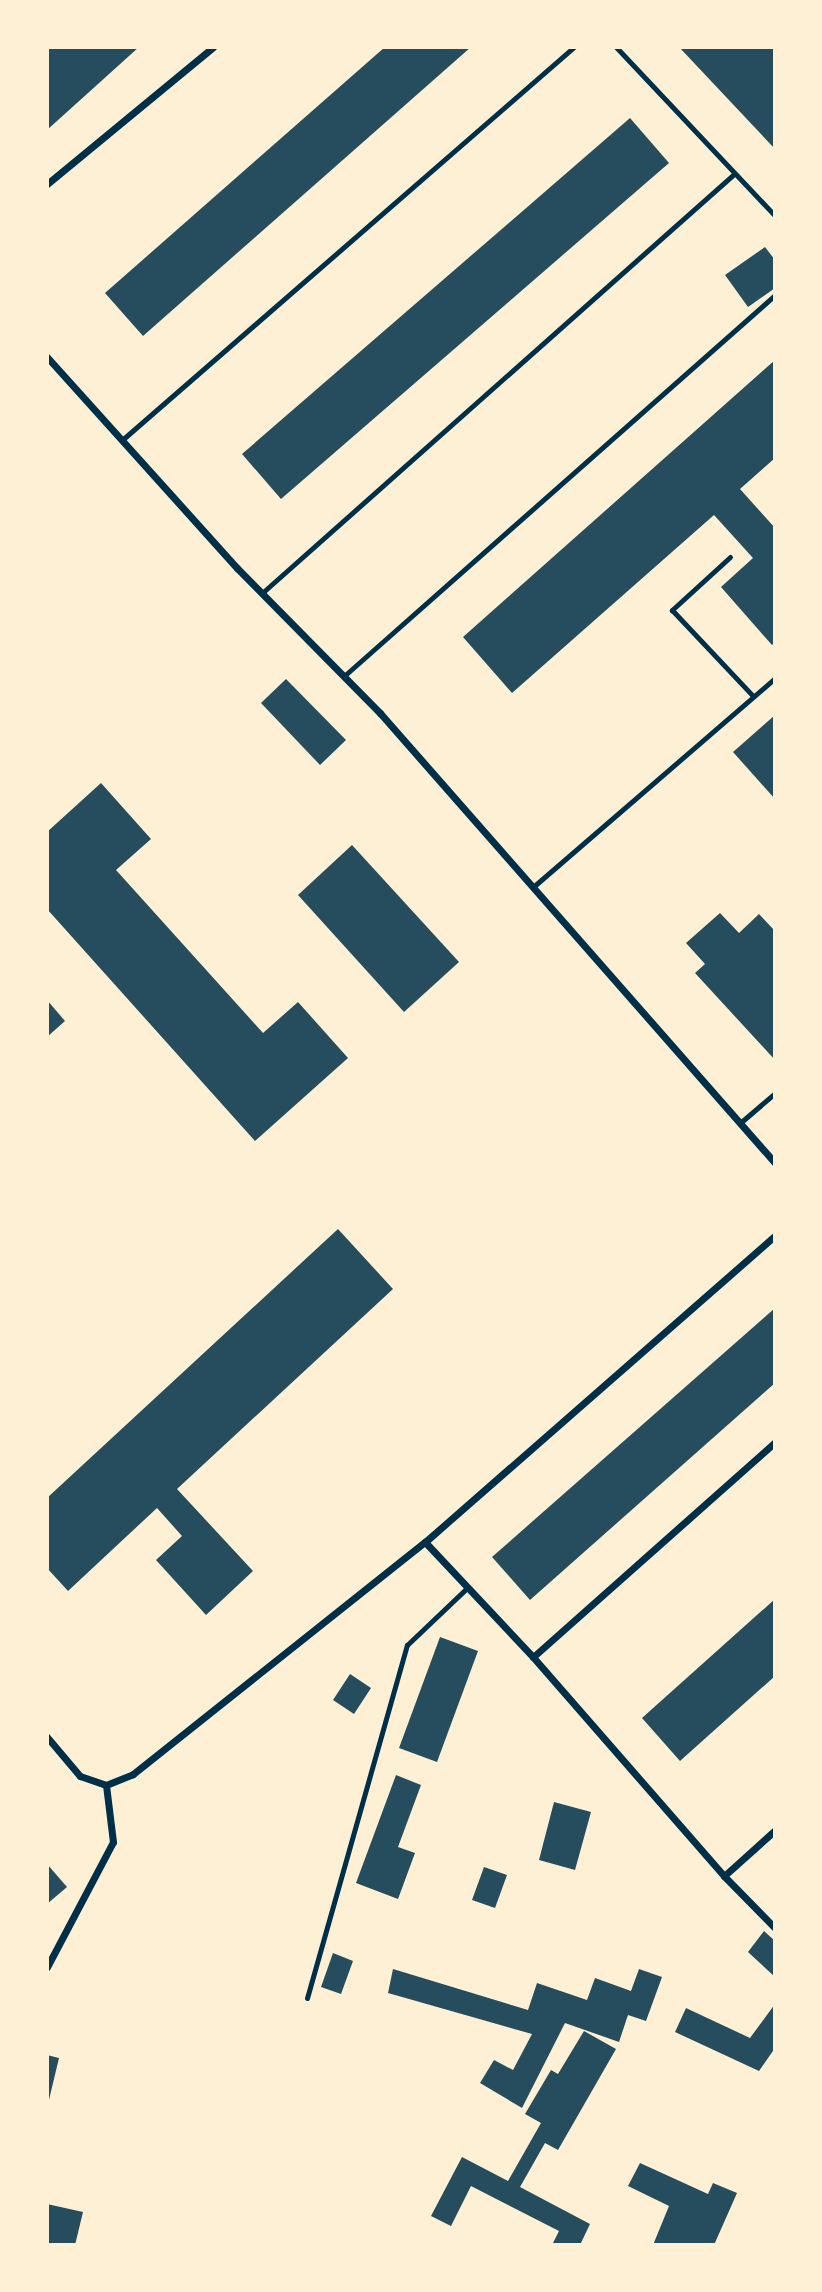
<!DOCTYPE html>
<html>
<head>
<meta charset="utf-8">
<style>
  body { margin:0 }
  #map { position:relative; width:822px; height:2292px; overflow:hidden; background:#fdf0d5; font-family:"Open Sans",sans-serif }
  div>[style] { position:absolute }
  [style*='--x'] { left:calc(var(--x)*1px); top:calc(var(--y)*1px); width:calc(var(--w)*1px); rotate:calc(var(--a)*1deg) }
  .building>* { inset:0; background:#264d5e }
  .service>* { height:5px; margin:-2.5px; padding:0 2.5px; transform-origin:2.5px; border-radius:2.5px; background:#003049 }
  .minor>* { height:7px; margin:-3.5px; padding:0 3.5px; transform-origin:3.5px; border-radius:3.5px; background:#003049 }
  span { translate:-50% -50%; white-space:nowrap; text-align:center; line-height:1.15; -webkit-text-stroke:5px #fdf0d5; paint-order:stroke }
  .frame { position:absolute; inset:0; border:49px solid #fdf0d5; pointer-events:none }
</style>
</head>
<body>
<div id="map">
  <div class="building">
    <i style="clip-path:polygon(47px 47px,139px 47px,47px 130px)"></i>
    <i style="clip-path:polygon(385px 47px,471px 47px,143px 336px,105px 293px)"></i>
    <i style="clip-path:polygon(679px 47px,775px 47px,775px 149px)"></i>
    <i style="clip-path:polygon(630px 118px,669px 163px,281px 499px,242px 454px)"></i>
    <i style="clip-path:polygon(765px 247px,775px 260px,775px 288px,748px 307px,725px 275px)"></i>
    <i style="clip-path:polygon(775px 360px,775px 458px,740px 489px,775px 528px,775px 643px,772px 645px,721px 587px,753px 558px,714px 515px,512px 693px,463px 637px)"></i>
    <i style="clip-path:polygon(286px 679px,346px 740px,320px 765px,261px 703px)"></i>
    <i style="clip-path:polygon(775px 715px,775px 799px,733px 752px)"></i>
    <i style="clip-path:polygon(101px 783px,151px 839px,116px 870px,263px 1033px,298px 1002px,348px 1058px,255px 1141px,47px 909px,47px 832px)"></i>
    <i style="clip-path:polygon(352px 845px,459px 962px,404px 1012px,298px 895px)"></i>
    <i style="clip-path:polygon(720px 913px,739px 933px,759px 914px,775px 931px,775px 1060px,695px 973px,705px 964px,686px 943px)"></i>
    <i style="clip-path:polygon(47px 1000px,65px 1021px,47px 1037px)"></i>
    <i style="clip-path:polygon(338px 1229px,393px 1289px,177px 1489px,253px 1571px,206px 1615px,156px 1560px,182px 1536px,157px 1508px,68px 1591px,47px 1568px,47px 1498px)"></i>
    <i style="clip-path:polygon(775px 1308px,775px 1383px,530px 1600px,492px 1557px)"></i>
    <i style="clip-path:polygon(775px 1599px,775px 1676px,680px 1761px,642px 1718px)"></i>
    <i style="clip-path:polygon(440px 1637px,478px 1651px,437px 1762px,399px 1748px)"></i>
    <i style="clip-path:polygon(350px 1674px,371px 1688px,354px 1714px,333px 1700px)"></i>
    <i style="clip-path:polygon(396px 1775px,421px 1785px,398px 1847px,415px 1853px,398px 1899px,356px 1883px)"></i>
    <i style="clip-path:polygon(554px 1802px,591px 1812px,575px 1870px,539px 1860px)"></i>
    <i style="clip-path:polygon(47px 1864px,67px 1887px,47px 1904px)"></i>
    <i style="clip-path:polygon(484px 1867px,507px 1875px,495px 1908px,472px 1900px)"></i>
    <i style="clip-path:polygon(764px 1931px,775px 1941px,775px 1977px,748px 1952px)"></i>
    <i style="clip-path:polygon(333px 1953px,353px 1961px,341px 1994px,321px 1987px)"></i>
    <i style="clip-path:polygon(393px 1969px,528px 2010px,537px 1983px,587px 2000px,595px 1978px,631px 1991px,639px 1969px,662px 1977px,646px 2021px,628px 2015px,619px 2042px,565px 2023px,522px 2108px,480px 2083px,494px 2060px,513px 2070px,532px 2034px,388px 1993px)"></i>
    <i style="clip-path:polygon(775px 2004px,775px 2048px,759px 2071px,675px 2032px,686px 2008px,750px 2038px)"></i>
    <i style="clip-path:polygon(584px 2031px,616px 2049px,558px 2150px,545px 2143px,520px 2187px,590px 2224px,580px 2245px,552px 2245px,559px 2231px,471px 2186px,451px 2226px,431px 2216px,462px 2157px,508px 2181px,541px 2123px,525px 2114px,551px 2070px,558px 2074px)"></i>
    <i style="clip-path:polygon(47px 2055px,59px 2058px,48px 2104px,47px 2104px)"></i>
    <i style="clip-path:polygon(640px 2163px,708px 2194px,713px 2183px,737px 2193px,714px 2245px,653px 2245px,669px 2206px,628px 2186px)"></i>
    <i style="clip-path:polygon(47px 2204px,83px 2212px,75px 2245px,47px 2245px)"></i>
  </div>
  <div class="service">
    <i style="--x:616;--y:47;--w:232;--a:46.7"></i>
    <i style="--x:122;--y:440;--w:599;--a:-41.01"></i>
    <i style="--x:730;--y:557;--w:79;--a:137.6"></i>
    <i style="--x:672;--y:610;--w:118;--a:46.7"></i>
    <i style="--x:262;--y:593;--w:631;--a:-41.6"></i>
    <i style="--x:344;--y:676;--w:575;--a:-41.48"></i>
    <i style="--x:533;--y:887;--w:320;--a:-40.8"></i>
    <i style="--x:740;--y:1123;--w:46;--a:-40.6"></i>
    <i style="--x:307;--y:1998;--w:367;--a:-74.2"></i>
    <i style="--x:407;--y:1645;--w:84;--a:-43.6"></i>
  </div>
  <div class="minor">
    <i style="--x:47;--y:184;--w:215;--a:-39.5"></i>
    <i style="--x:47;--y:357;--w:284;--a:48"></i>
    <i style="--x:237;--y:568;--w:204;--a:45.4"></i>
    <i style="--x:380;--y:713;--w:599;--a:48.72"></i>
    <i style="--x:425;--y:1542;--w:158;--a:46.8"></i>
    <i style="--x:533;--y:1657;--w:291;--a:48.9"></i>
    <i style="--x:724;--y:1876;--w:73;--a:45.6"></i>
    <i style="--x:533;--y:1657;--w:324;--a:-41.6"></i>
    <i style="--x:47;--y:1737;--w:51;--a:49.8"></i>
    <i style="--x:80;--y:1776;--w:28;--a:19"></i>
    <i style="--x:106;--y:1785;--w:29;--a:-22"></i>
    <i style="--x:133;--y:1774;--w:373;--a:-38.5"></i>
    <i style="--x:425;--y:1542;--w:465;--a:-41.2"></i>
    <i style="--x:724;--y:1876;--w:69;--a:-42"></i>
    <i style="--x:47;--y:1967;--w:141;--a:-62.2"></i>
    <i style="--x:113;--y:1842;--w:57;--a:-97"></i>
  </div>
  <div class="frame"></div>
</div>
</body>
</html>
